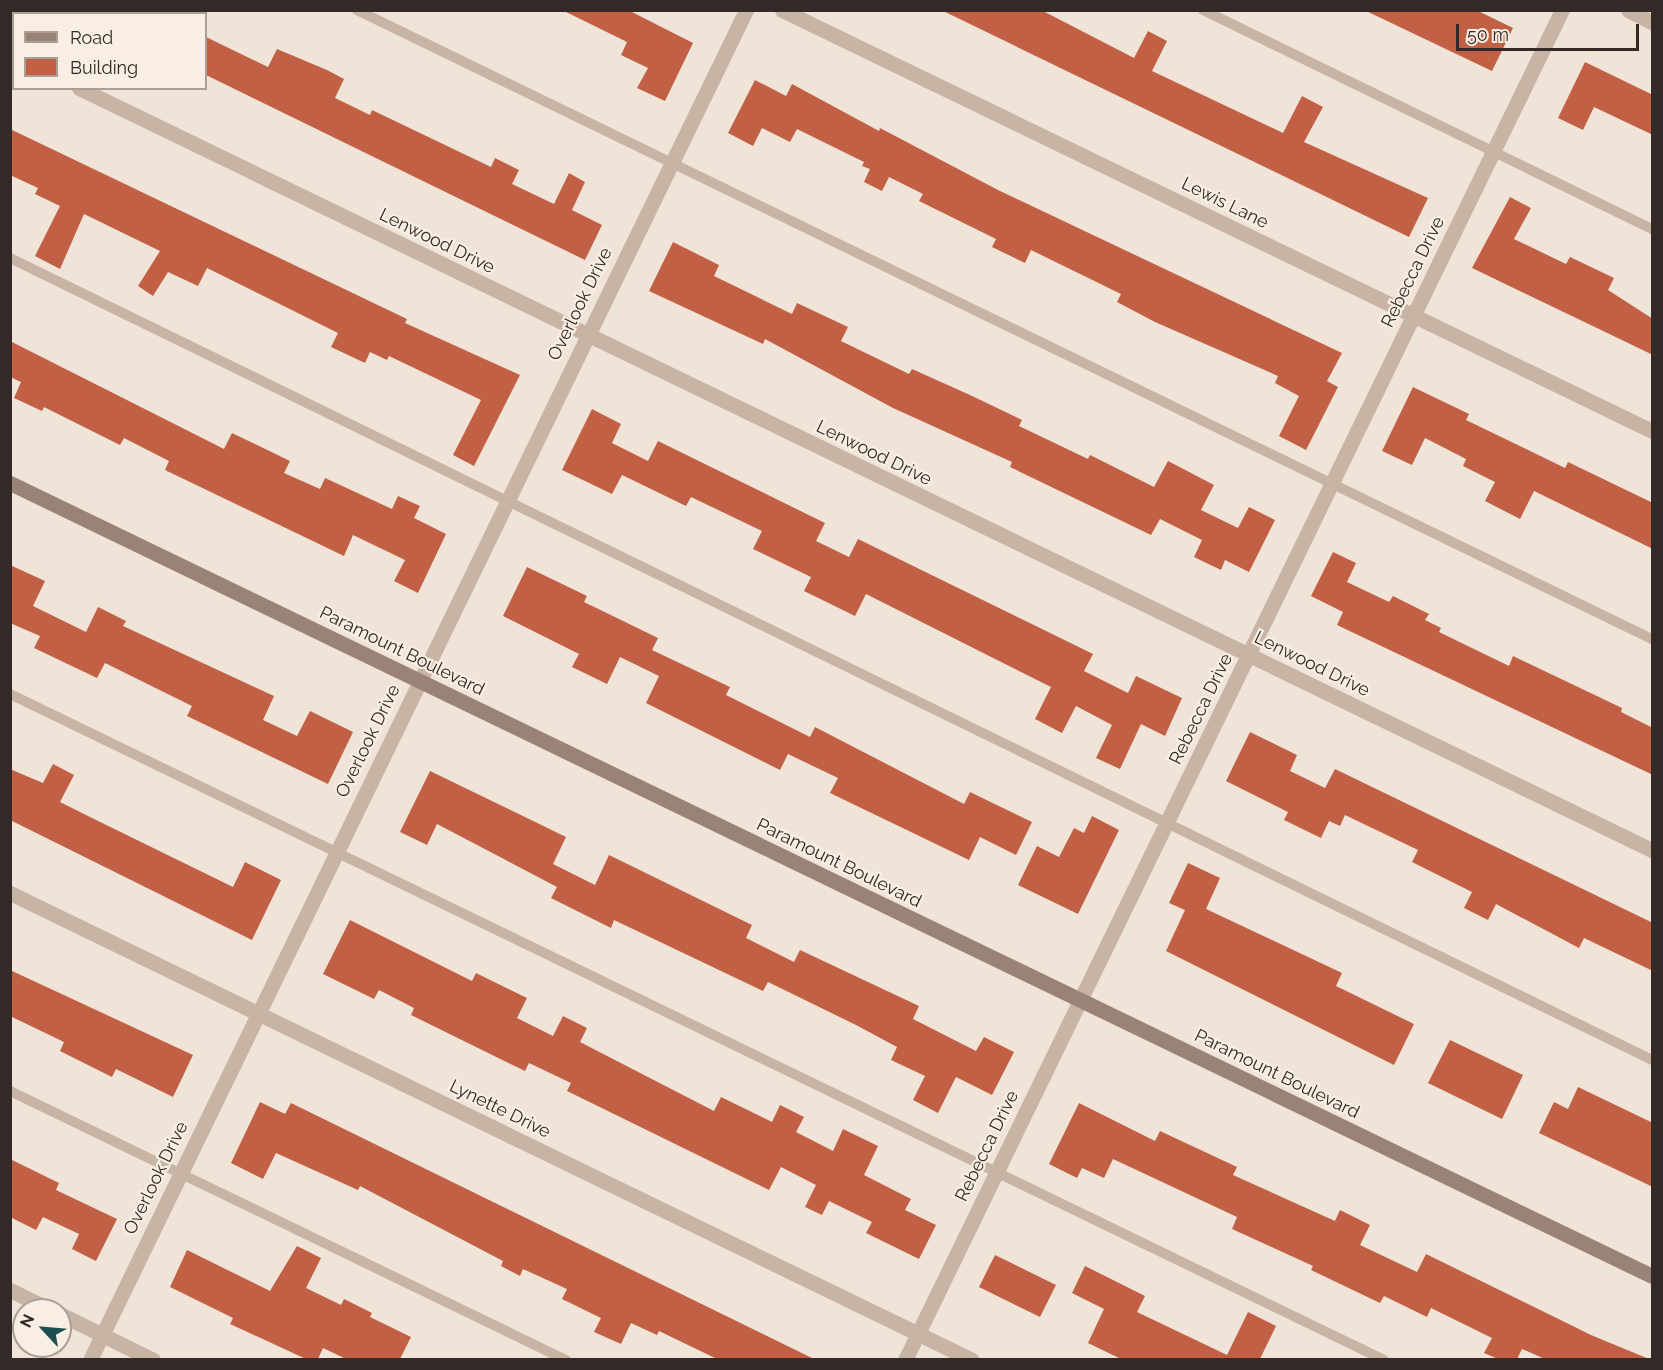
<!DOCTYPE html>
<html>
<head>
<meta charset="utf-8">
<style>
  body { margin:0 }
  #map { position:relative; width:1663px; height:1370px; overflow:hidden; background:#f0e4d8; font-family:Raleway,sans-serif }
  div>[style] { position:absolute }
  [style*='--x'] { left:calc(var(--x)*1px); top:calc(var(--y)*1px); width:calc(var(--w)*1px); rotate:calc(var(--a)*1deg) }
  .building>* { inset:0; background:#c16044 }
  .service>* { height:10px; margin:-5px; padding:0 5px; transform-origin:5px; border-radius:5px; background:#c7b4a4 }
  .minor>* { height:15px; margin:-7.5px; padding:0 7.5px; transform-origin:7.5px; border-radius:7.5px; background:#c7b4a4 }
  .tertiary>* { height:15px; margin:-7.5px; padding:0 7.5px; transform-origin:7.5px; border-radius:7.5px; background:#c7b4a4 }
  .secondary>* { height:15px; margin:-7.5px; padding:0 7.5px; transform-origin:7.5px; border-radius:7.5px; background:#9a8376 }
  span { translate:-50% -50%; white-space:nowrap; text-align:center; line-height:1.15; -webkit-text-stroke:4.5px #f8eee3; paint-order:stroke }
  .street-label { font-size:18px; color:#332926 }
  .frame { position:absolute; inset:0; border:12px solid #332926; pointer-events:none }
  .legend { position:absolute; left:12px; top:12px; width:195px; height:78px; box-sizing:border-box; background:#f8eee3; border:2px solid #a99f97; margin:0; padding:8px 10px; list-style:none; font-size:18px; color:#332926 }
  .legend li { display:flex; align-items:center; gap:12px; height:30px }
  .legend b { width:30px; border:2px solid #a99f97 }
  .north { position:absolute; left:12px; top:1298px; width:60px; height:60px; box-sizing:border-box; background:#f8eee3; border:2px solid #a99f97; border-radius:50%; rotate:296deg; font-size:16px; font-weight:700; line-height:24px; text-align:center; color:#332926 }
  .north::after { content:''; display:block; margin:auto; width:21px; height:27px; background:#1d4f52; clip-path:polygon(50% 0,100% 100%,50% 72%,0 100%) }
  .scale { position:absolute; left:1456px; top:24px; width:183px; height:27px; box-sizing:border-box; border:3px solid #332926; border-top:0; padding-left:8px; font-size:18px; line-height:21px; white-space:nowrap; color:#332926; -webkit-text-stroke:4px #f8eee3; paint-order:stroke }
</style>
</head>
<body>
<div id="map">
  <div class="building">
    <i style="clip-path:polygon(562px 10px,628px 10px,693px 43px,665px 101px,637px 88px,648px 68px,621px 55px,627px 42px)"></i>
    <i style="clip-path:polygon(941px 10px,1041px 10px,1134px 58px,1148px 31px,1167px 41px,1152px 71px,1283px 133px,1302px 96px,1323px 107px,1304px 142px,1428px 198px,1409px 237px)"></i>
    <i style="clip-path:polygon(1364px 10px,1476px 10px,1513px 28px,1492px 71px)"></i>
    <i style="clip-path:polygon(206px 37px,268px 67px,277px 49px,327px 70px,344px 79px,335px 98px,370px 115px,372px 110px,491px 167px,495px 158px,519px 170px,512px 184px,554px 204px,569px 173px,585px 182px,572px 210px,602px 225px,585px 260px,206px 75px)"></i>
    <i style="clip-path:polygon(1585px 62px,1653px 95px,1653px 135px,1594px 107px,1583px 130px,1558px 118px)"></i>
    <i style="clip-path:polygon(755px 80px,786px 96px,792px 84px,879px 131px,880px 128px,998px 190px,1342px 353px,1327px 381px,1338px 387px,1306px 450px,1279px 436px,1299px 396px,1275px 383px,1278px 376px,1155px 322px,1117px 302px,1121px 294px,1031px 250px,1025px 263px,992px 247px,996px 239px,919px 201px,923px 194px,889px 177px,882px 191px,864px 182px,870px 169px,862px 166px,864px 162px,797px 129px,790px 142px,762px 128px,753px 146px,728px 133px)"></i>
    <i style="clip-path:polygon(10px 129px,407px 319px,405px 323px,520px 375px,474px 466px,453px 455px,481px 400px,389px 356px,387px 360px,370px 352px,365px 363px,331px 347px,338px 333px,207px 268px,198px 286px,168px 272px,153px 296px,138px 286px,160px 251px,84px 214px,60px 269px,35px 256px,60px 206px,35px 194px,38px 188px,10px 175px)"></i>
    <i style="clip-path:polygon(1510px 197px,1531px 208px,1514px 239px,1566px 264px,1570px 257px,1614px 278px,1608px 290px,1653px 319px,1653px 355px,1472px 268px)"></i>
    <i style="clip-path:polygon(673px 242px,719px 265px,714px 276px,792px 314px,797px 303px,848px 327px,841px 341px,909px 374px,912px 369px,970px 395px,1022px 420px,1019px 426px,1088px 459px,1090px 455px,1154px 487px,1168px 461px,1214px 485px,1201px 510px,1238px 528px,1249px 507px,1275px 520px,1249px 572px,1225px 560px,1221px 570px,1194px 557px,1202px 540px,1160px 519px,1151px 535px,1010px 467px,1012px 462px,893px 408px,765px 339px,763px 344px,649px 291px)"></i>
    <i style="clip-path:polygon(10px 341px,224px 449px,232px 433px,290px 461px,284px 473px,320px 489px,325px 478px,392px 509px,398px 496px,420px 506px,414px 518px,446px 534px,418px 593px,394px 581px,405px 560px,353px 535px,344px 556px,165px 470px,169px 461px,124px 438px,120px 445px,44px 407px,42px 411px,14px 398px,21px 382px,10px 377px)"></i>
    <i style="clip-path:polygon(1413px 387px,1469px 414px,1466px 420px,1565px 468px,1568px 462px,1653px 503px,1653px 549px,1534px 491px,1520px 519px,1485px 501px,1495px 482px,1463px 466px,1466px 459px,1425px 438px,1412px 465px,1382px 451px)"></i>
    <i style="clip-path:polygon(592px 409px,621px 424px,612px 443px,648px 461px,658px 441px,825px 523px,816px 541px,849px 557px,858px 539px,1093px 654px,1084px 671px,1128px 693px,1136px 676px,1182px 698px,1165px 736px,1141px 724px,1120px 769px,1096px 758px,1112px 725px,1076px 706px,1062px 733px,1035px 719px,1051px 687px,866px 594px,855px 616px,804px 591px,811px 577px,753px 549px,762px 531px,691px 497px,686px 506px,622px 475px,612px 494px,562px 470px)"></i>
    <i style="clip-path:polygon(1333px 552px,1356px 563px,1347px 582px,1389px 602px,1393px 596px,1429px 614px,1425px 620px,1441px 628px,1439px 632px,1509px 666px,1513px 656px,1622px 708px,1621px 712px,1653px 728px,1653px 775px,1337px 625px,1343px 612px,1311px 596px)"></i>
    <i style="clip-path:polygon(10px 565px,45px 581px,33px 606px,86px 632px,98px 607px,126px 621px,123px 626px,274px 696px,263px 720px,297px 736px,310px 711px,353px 732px,328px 784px,187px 716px,192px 706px,105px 663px,97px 678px,34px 648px,40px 636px,10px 623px)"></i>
    <i style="clip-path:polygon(527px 567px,587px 596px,584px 602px,658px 638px,652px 650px,730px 687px,726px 695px,810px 737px,815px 727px,964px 804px,970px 792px,1032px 822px,1016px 855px,980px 837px,969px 860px,830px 793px,838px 778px,788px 754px,780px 770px,646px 703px,659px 676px,620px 657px,607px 684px,572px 667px,579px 654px,503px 616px)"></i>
    <i style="clip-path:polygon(1250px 732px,1297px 755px,1290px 771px,1325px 788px,1335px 769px,1653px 923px,1653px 971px,1584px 938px,1579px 948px,1496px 904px,1488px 920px,1464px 908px,1472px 892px,1412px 862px,1418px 850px,1345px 815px,1340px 826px,1329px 821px,1321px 838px,1284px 820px,1288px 812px,1226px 781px)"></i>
    <i style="clip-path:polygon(53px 764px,74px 775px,60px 802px,90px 817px,233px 887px,245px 862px,281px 880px,252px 940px,10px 820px,10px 769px,43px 783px)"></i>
    <i style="clip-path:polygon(430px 771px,566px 837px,553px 864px,595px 885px,609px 855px,752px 925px,746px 938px,794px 962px,800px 950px,919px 1006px,913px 1019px,976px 1051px,984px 1037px,1014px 1052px,992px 1095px,956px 1077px,938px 1113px,913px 1100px,925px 1076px,891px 1060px,897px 1047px,856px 1025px,768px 982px,763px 991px,614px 920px,611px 928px,551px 898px,557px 887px,437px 824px,427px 845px,400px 832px)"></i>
    <i style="clip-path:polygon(1092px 816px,1119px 830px,1078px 914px,1018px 885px,1037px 846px,1059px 857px,1074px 828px,1084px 833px)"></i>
    <i style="clip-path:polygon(1188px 863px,1220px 878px,1206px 909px,1342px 973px,1336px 986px,1414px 1024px,1394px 1065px,1166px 951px,1185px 910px,1169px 903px)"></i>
    <i style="clip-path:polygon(350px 920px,472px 981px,476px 973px,527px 998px,517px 1018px,553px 1036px,563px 1016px,587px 1028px,580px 1042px,714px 1111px,721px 1097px,772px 1122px,780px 1105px,804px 1117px,796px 1132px,833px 1151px,843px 1129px,878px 1146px,864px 1175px,911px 1199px,905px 1210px,936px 1225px,919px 1259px,866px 1233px,872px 1222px,829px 1201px,822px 1215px,805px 1207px,816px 1185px,781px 1167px,769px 1190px,567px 1091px,571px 1083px,529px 1063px,525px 1071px,411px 1015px,414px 1008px,379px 990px,374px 999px,323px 974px)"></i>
    <i style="clip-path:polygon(10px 970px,193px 1055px,173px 1097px,116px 1069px,112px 1077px,60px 1051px,64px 1042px,10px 1016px)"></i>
    <i style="clip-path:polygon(1450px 1040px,1523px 1075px,1502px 1119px,1428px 1083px)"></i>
    <i style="clip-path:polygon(1578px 1087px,1653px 1123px,1653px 1187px,1539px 1133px,1554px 1102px,1568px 1109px)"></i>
    <i style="clip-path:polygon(260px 1102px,285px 1114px,291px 1103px,814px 1359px,717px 1359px,659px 1331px,657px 1335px,631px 1323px,621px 1344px,594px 1332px,601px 1318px,562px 1299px,567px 1289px,523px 1269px,520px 1276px,501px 1266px,503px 1261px,360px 1186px,358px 1190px,276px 1153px,263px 1179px,231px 1163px)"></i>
    <i style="clip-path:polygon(1079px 1103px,1155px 1141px,1160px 1131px,1237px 1167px,1233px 1175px,1335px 1221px,1340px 1210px,1370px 1225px,1360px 1245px,1417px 1272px,1426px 1254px,1591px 1335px,1649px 1359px,1545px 1359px,1522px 1349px,1517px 1359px,1498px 1359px,1484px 1353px,1492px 1338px,1431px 1308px,1427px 1317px,1384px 1296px,1380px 1303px,1311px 1270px,1313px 1266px,1232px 1229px,1237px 1217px,1113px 1159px,1104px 1178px,1082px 1168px,1077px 1178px,1049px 1164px)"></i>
    <i style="clip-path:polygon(10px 1159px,59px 1183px,56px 1190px,117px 1219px,96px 1261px,72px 1249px,79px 1234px,43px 1217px,36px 1230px,10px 1217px)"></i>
    <i style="clip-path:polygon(297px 1246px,321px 1258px,306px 1288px,341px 1305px,344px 1299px,372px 1313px,370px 1317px,411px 1337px,400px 1359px,346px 1359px,323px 1348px,318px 1359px,306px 1359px,230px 1324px,233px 1318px,170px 1287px,187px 1250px,270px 1291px)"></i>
    <i style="clip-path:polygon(995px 1255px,1056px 1285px,1040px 1317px,979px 1287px)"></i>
    <i style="clip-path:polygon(1085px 1266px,1145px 1296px,1137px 1312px,1227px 1355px,1248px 1312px,1276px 1326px,1260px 1359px,1121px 1359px,1088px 1343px,1104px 1309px,1072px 1293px)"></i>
  </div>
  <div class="service">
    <i style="--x:357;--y:10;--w:1440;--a:25.91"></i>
    <i style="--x:1203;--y:10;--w:500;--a:26"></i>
    <i style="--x:10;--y:258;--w:1827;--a:26.03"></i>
    <i style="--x:10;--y:694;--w:1527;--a:25.86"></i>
    <i style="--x:10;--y:1091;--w:618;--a:25.82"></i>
  </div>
  <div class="minor">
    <i style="--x:782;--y:10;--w:967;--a:25.82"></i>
    <i style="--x:1628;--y:10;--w:27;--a:27"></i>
    <i style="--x:10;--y:55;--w:4;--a:14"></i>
    <i style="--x:79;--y:88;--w:1748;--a:25.85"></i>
    <i style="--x:10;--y:893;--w:1069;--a:25.89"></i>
    <i style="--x:10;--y:1290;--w:46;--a:26"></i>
    <i style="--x:60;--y:1314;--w:104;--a:26.3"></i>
    <i style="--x:905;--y:1360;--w:1501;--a:-64.05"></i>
  </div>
  <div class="tertiary">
    <i style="--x:90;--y:1360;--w:1501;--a:-64.08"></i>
  </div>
  <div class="secondary">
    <i style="--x:10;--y:483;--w:1823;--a:25.78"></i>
  </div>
  <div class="street-label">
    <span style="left:1225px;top:203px;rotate:26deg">Lewis Lane</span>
    <span style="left:437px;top:241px;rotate:26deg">Lenwood Drive</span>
    <span style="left:1413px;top:272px;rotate:-64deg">Rebecca Drive</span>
    <span style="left:580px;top:304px;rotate:-64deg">Overlook Drive</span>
    <span style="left:874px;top:453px;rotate:26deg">Lenwood Drive</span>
    <span style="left:402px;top:651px;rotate:26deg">Paramount Boulevard</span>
    <span style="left:1312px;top:664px;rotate:26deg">Lenwood Drive</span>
    <span style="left:1201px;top:709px;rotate:-64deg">Rebecca Drive</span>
    <span style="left:368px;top:741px;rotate:-64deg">Overlook Drive</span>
    <span style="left:839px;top:863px;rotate:26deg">Paramount Boulevard</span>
    <span style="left:1277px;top:1074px;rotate:26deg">Paramount Boulevard</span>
    <span style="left:500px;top:1109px;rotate:26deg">Lynette Drive</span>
    <span style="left:987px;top:1146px;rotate:-64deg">Rebecca Drive</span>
    <span style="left:156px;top:1178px;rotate:-64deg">Overlook Drive</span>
  </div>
  <div class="frame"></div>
  <ul class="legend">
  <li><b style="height:8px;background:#9a8376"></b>Road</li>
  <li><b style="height:16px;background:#c16044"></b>Building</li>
  </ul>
  <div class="north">N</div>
  <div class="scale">50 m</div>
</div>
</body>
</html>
